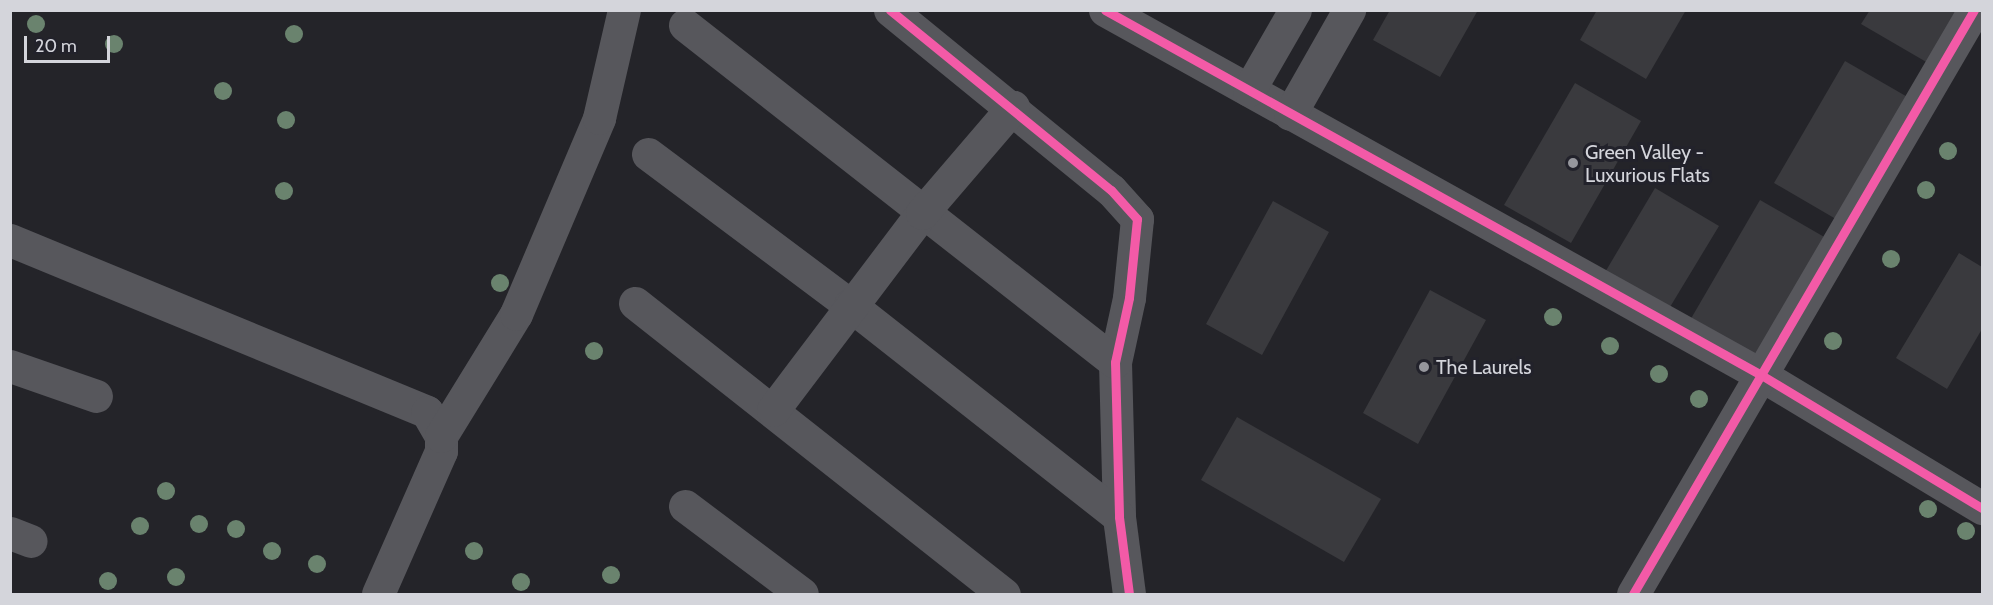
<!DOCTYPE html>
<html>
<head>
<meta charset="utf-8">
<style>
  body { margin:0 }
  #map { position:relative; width:1993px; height:605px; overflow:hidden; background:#242429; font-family:Cabin,sans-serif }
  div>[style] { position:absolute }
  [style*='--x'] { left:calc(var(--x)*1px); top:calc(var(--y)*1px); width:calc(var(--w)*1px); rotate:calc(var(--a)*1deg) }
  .building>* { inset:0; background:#3a3a3e }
  .minor>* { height:33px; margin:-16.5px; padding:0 16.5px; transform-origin:16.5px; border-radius:16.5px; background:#57575c }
  .cycleway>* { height:9px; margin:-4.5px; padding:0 4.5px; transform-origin:4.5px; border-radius:4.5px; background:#f35aa7 }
  .trees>* { width:18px; height:18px; margin:-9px; border-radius:50%; background:#6a836e }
  .dots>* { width:16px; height:16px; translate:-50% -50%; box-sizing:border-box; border:3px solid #22222b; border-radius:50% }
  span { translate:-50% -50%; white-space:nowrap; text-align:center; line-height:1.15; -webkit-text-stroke:6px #22222b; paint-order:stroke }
  .poi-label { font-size:20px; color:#d4d5db }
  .left { translate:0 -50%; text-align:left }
  .frame { position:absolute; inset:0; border:12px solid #d4d5db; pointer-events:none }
  .scale { position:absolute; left:24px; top:36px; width:86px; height:27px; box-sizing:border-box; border:3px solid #d4d5db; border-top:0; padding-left:8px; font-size:18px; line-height:21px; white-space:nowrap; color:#d4d5db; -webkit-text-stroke:4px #22222b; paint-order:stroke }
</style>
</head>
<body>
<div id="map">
  <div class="building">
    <i style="clip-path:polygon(1390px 10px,1478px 10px,1440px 77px,1373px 40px)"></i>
    <i style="clip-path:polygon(1597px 10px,1686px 10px,1646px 79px,1580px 40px)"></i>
    <i style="clip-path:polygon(1870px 10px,1958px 10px,1928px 63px,1861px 24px)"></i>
    <i style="clip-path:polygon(1845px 61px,1911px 99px,1841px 222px,1774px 183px)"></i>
    <i style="clip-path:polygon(1575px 83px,1641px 121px,1571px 243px,1504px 205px)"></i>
    <i style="clip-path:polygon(1655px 188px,1719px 226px,1667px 312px,1604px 274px)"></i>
    <i style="clip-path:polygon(1760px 200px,1826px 238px,1756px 361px,1689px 322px)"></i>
    <i style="clip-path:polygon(1273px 201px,1329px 232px,1262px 355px,1206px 324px)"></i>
    <i style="clip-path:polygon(1959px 253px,1982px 267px,1982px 329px,1947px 389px,1896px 358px)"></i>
    <i style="clip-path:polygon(1430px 290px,1486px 320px,1418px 444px,1363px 413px)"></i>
    <i style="clip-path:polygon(1237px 417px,1381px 499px,1344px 562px,1201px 480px)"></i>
  </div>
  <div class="minor">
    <i style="--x:890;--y:10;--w:285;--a:39.2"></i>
    <i style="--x:1111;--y:190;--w:39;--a:48"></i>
    <i style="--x:1137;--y:219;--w:79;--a:95.8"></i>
    <i style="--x:1129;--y:298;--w:66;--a:102.3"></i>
    <i style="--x:1115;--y:362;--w:155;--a:88.5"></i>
    <i style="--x:1119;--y:517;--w:78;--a:82.6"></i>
    <i style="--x:1105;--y:10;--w:753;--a:29.08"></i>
    <i style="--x:1763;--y:376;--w:256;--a:31.1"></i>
    <i style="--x:685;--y:25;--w:546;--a:38.09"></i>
    <i style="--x:1249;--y:90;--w:92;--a:-60.1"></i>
    <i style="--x:1290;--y:114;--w:120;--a:-60.4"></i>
    <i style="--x:648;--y:154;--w:252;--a:36.8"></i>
    <i style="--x:850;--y:305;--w:342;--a:38.2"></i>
    <i style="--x:10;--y:240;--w:451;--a:22.4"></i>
    <i style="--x:427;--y:412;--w:28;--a:60"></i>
    <i style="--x:441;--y:436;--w:15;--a:90"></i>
    <i style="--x:441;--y:451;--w:156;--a:113.8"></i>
    <i style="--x:635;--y:303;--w:470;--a:38.3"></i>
    <i style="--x:10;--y:366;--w:91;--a:19.2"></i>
    <i style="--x:773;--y:410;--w:247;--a:-52.9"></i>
    <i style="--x:922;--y:213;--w:140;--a:-49.4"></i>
    <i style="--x:441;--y:436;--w:143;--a:-58.4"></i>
    <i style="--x:516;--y:314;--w:213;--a:-67"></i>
    <i style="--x:599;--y:118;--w:111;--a:-77"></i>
    <i style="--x:685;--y:506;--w:146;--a:36.9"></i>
    <i style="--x:10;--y:533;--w:22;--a:21"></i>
    <i style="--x:1633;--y:594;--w:676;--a:-59.72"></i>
  </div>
  <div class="cycleway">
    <i style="--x:890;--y:10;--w:285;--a:39.2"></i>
    <i style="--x:1111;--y:190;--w:39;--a:48"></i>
    <i style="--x:1137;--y:219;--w:79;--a:95.8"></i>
    <i style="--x:1129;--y:298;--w:66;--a:102.3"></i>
    <i style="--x:1115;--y:362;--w:155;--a:88.5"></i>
    <i style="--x:1119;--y:517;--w:78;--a:82.6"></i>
    <i style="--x:1105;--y:10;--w:753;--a:29.08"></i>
    <i style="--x:1763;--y:376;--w:256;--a:31.1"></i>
    <i style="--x:1633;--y:594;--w:676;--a:-59.72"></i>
  </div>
  <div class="trees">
    <i style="left:36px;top:24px"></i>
    <i style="left:294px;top:34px"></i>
    <i style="left:114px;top:44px"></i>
    <i style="left:223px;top:91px"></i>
    <i style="left:286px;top:120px"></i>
    <i style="left:1948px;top:151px"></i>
    <i style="left:1926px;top:190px"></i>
    <i style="left:284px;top:191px"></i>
    <i style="left:1891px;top:259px"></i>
    <i style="left:500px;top:283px"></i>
    <i style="left:1553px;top:317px"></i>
    <i style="left:1833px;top:341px"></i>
    <i style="left:1610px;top:346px"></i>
    <i style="left:594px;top:351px"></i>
    <i style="left:1659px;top:374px"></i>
    <i style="left:1699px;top:399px"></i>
    <i style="left:166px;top:491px"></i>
    <i style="left:1928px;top:509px"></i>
    <i style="left:199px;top:524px"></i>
    <i style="left:140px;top:526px"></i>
    <i style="left:236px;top:529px"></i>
    <i style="left:1966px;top:531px"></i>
    <i style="left:272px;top:551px"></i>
    <i style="left:474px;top:551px"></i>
    <i style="left:317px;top:564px"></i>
    <i style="left:611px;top:575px"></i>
    <i style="left:176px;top:577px"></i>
    <i style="left:108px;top:581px"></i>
    <i style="left:521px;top:582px"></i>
  </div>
  <div class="dots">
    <i style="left:1573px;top:163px;background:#96979d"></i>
    <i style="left:1424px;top:367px;background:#96979d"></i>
  </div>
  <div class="poi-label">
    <span class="left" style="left:1585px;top:164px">Green Valley -<br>Luxurious Flats</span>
    <span class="left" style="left:1436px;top:367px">The Laurels</span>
  </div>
  <div class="frame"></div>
  <div class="scale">20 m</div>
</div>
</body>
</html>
